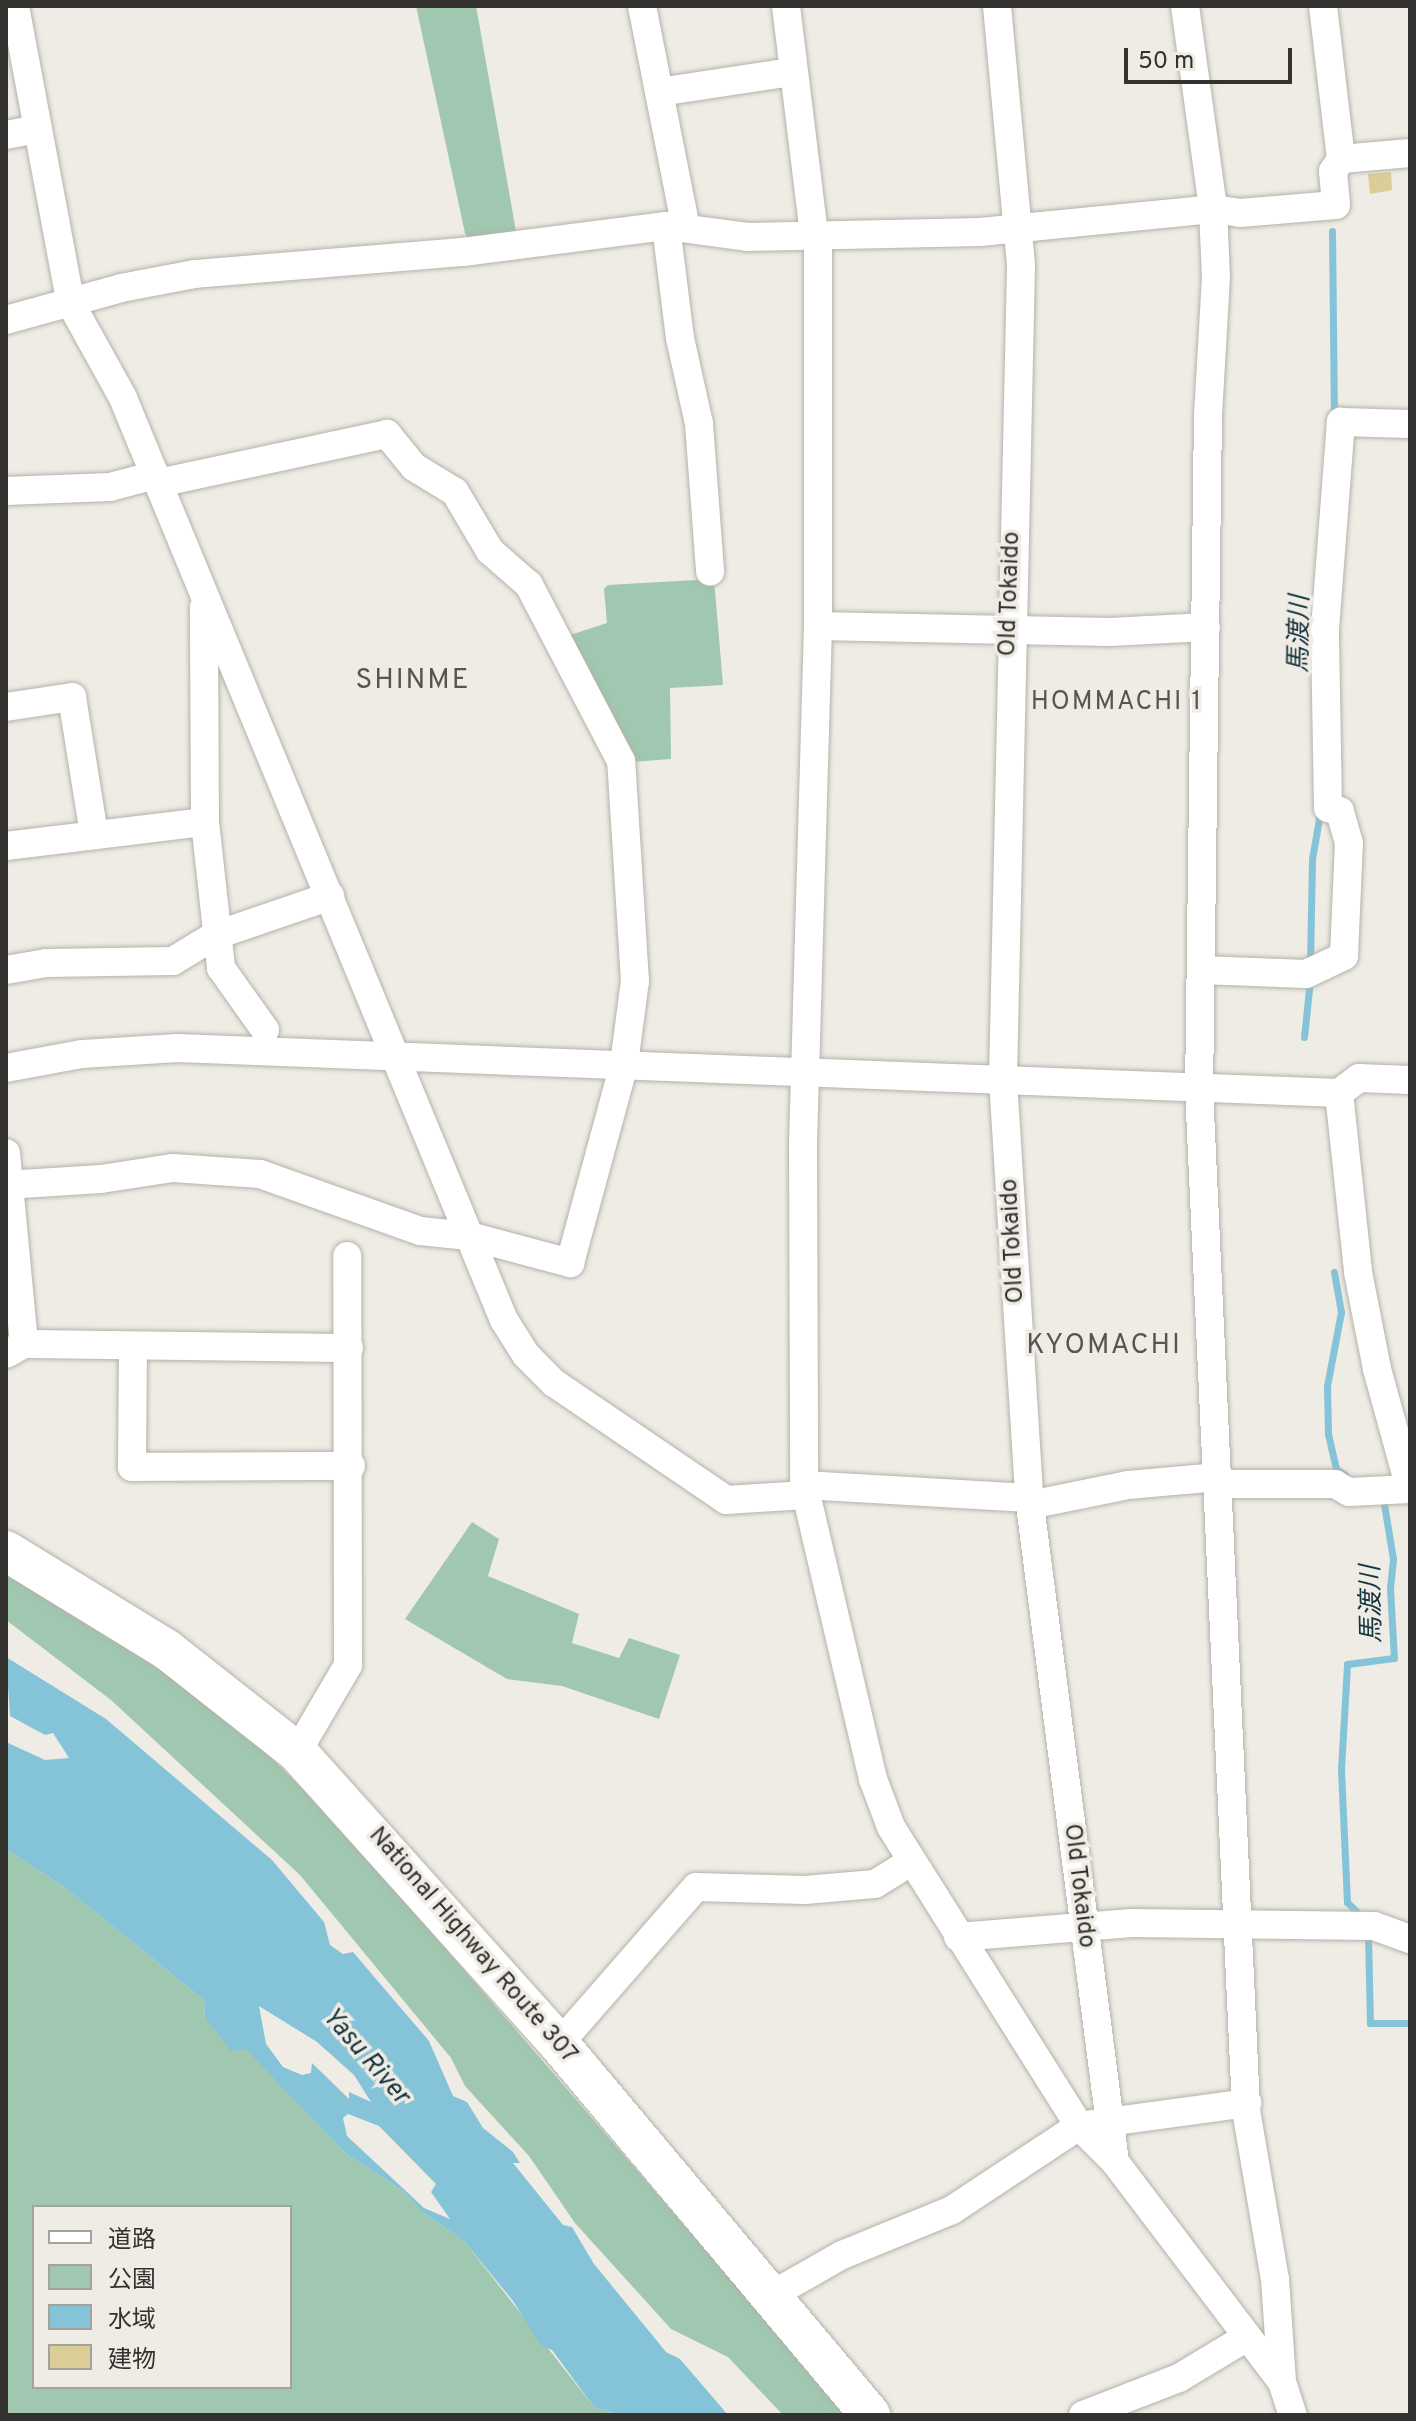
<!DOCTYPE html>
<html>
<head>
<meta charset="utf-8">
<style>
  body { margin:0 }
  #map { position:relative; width:1416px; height:2421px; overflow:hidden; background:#eeece4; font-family:Overpass,"Noto Sans JP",sans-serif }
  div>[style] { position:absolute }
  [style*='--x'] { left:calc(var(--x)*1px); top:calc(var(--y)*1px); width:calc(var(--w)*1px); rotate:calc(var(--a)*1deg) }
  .green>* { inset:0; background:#a0c7b0 }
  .water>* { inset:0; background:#85c3d9 }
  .stream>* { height:7px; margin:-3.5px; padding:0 3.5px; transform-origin:3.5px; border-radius:3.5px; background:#85c3d9 }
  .building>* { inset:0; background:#dbcd98 }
  .roads { filter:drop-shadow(0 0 2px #b4b2aa) drop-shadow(0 0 2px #b4b2aa) }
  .minor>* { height:28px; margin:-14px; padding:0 14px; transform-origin:14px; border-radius:14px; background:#fff }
  .highway>* { height:40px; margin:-20px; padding:0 20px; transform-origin:20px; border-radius:20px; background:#fff }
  span { translate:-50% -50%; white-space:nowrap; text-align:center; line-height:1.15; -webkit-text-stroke:7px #eeece4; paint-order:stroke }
  .street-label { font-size:24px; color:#33322f }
  .water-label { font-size:26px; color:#16343e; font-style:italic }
  .neighbourhood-label { font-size:26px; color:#57554f; letter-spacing:2px }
  .quarter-label { font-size:28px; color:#57554f; letter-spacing:2px }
  .frame { position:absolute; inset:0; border:8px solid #33322f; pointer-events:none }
  .legend { position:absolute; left:32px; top:2205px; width:260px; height:184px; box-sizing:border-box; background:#eeece4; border:2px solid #a3a29c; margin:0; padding:10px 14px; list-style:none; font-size:24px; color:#33322f }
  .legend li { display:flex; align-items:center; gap:16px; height:40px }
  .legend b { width:40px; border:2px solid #a3a29c }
  .scale { position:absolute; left:1124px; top:48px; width:168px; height:36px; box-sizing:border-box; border:4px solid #33322f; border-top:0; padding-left:10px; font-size:24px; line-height:28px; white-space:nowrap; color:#33322f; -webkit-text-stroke:6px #eeece4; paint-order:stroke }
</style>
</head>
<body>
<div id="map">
  <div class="green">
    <i style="clip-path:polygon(416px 6px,476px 6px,517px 237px,471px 245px,465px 233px)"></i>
    <i style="clip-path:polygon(714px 579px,723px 685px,670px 688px,671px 759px,631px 762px,561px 638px,607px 623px,604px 589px,608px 585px)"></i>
    <i style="clip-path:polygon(472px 1522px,499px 1539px,488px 1576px,579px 1614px,572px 1643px,619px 1658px,629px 1638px,680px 1655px,659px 1719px,562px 1686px,507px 1679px,405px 1619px)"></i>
    <i style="clip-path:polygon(6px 1574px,178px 1681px,259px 1746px,333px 1818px,848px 2415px,783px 2415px,728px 2357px,671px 2329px,575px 2223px,529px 2156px,465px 2086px,451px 2058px,300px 1875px,111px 1700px,6px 1620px)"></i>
    <i style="clip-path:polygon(evenodd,6px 1849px,63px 1886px,204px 2000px,205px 2017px,246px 2048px,346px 2154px,402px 2190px,421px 2211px,464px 2241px,594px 2407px,619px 2415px,6px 2415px,6px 1849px,34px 2207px,290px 2207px,290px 2387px,34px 2387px,34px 2207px)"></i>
  </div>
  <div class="water">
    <i style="clip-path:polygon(evenodd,6px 1657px,106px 1719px,272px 1860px,324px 1922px,330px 1945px,343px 1954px,353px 1952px,429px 2041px,453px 2096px,467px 2102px,483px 2128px,513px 2152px,520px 2163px,513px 2163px,563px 2225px,572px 2227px,594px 2264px,666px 2352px,680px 2359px,728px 2415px,619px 2415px,594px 2407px,552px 2350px,541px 2345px,513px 2301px,464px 2241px,421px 2211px,402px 2190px,346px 2154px,246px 2049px,231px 2051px,205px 2017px,204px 2000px,63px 1886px,6px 1849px,6px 1742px,45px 1760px,69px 1758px,53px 1733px,45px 1735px,10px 1716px,6px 1657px,259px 2006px,317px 2042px,354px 2075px,371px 2102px,349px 2092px,349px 2099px,312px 2063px,311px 2073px,302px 2075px,283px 2067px,266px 2044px,259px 2006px,6px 1657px,348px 2114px,379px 2126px,436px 2184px,431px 2192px,450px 2219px,424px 2208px,347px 2136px,343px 2118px,348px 2114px)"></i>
  </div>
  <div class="stream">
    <i style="--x:1332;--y:231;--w:187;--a:89.4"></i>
    <i style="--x:1310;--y:964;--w:105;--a:-88.9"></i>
    <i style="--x:1312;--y:859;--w:47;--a:-80.1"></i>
    <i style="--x:1304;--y:1037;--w:57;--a:-84"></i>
    <i style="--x:1334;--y:1272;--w:41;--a:80.1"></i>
    <i style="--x:1341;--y:1312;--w:75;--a:100.7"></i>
    <i style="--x:1327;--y:1386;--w:48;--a:88.8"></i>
    <i style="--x:1328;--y:1434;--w:36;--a:77"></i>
    <i style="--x:1336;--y:1469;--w:11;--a:34"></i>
    <i style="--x:1362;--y:1917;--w:21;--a:-135"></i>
    <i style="--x:1347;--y:1902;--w:133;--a:-92.6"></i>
    <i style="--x:1341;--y:1769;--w:105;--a:-86.7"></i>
    <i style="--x:1347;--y:1664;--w:47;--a:-7.3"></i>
    <i style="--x:1394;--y:1658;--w:70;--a:-93.3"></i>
    <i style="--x:1390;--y:1588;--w:29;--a:-84"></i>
    <i style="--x:1393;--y:1559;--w:62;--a:-99.3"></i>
    <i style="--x:1368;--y:1935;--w:88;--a:88.7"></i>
    <i style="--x:1370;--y:2023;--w:40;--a:0"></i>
  </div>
  <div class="building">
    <i style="clip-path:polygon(1391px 172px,1392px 190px,1370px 194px,1368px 174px)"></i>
  </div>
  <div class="roads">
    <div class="minor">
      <i style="--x:15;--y:6;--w:303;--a:79.4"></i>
      <i style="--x:71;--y:304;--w:107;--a:61"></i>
      <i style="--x:123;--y:398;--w:998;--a:67.55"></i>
      <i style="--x:504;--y:1320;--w:41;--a:57.8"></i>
      <i style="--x:526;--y:1355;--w:40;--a:45"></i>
      <i style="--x:554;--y:1383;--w:208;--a:34.2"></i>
      <i style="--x:726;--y:1500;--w:80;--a:-3.6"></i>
      <i style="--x:642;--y:6;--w:226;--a:78.8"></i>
      <i style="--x:786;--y:6;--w:230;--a:83"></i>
      <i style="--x:997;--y:6;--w:262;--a:84.7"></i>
      <i style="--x:1021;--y:267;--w:813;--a:91.27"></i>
      <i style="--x:1003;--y:1080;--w:426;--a:86.4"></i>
      <i style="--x:1030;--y:1505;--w:662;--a:82.63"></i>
      <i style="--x:1115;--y:2162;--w:276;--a:52.8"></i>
      <i style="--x:1282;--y:2382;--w:35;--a:72"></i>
      <i style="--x:1185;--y:6;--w:205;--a:82.1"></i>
      <i style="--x:1213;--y:209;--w:68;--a:87.5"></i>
      <i style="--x:1216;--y:277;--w:137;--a:93.3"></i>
      <i style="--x:1208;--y:414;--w:675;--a:90.76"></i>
      <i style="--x:1199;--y:1089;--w:1022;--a:87.36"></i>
      <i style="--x:1246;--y:2110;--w:171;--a:80.3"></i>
      <i style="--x:1275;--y:2279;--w:102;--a:86.1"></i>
      <i style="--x:1323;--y:6;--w:154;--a:83.3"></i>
      <i style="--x:659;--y:92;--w:134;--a:-8.6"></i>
      <i style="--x:6;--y:135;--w:32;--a:-11"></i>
      <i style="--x:666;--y:226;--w:113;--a:82.9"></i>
      <i style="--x:680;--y:338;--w:88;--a:77.5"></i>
      <i style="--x:699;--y:424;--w:148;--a:85.7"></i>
      <i style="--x:818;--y:234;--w:392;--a:90"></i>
      <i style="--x:818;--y:626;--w:517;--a:91.66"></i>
      <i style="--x:803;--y:1143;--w:342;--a:89.8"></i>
      <i style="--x:804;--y:1485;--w:302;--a:76.8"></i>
      <i style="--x:873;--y:1779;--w:51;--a:69.4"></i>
      <i style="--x:891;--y:1827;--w:353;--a:57.8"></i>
      <i style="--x:1079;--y:2126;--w:51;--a:45"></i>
      <i style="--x:6;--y:320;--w:119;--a:-15.5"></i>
      <i style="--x:121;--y:288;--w:75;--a:-10.7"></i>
      <i style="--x:195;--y:274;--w:269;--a:-4.7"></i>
      <i style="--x:463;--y:252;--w:205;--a:-7.3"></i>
      <i style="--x:666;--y:226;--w:82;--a:7.7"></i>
      <i style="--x:747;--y:237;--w:233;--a:-1.2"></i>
      <i style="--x:980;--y:232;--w:234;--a:-5.6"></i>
      <i style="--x:1213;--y:209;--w:27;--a:8"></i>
      <i style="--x:1240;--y:213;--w:96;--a:-4.8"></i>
      <i style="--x:1336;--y:205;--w:34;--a:-95"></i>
      <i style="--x:1333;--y:171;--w:14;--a:-56"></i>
      <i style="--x:1341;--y:159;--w:69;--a:-5"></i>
      <i style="--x:6;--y:491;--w:104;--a:-2.2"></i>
      <i style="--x:110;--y:487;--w:47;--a:-14.9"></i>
      <i style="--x:818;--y:626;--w:292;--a:1.2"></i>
      <i style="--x:1110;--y:632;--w:96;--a:-3"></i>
      <i style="--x:6;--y:707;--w:67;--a:-8.6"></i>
      <i style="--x:72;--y:697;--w:139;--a:80.9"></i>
      <i style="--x:205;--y:822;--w:147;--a:83.7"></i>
      <i style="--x:221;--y:968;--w:76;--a:54.6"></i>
      <i style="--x:6;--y:846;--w:200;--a:-6.9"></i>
      <i style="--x:205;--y:822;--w:215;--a:-90.3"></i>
      <i style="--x:6;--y:970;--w:41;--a:-9.9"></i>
      <i style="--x:46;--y:963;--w:127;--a:-0.9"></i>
      <i style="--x:173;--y:961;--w:48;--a:-31.4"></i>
      <i style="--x:214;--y:936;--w:123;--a:-19"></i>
      <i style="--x:1201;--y:970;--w:105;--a:2.2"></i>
      <i style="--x:1306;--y:974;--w:42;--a:-25.3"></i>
      <i style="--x:1344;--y:956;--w:113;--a:-87.5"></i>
      <i style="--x:1349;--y:843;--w:33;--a:-106"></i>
      <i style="--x:1340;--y:811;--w:12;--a:-166"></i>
      <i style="--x:1328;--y:808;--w:179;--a:-91"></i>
      <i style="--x:1325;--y:629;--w:208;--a:-85.6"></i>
      <i style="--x:1341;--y:422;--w:69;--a:1.7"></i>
      <i style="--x:6;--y:1068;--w:77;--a:-10.4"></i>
      <i style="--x:82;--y:1054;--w:96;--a:-3.6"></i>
      <i style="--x:178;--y:1048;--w:1162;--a:2.22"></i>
      <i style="--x:1339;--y:1093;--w:180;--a:83.9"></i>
      <i style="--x:1358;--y:1272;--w:99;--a:78.9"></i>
      <i style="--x:1377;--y:1369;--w:124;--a:74.6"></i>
      <i style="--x:1339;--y:1093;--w:25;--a:-37"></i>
      <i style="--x:1359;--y:1078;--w:51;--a:2.2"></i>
      <i style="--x:6;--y:1153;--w:192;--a:84.6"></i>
      <i style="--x:6;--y:1185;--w:95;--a:-3.6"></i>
      <i style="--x:101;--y:1179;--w:73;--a:-8.7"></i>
      <i style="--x:173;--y:1168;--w:87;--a:3.9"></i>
      <i style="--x:260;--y:1174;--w:170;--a:19.6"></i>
      <i style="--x:420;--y:1231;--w:49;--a:5.8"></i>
      <i style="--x:469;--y:1236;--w:105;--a:15"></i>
      <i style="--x:570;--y:1263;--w:206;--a:-74.8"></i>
      <i style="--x:624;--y:1064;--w:84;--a:-82.5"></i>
      <i style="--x:635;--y:981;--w:220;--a:-93.6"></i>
      <i style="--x:621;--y:761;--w:199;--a:-117.6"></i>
      <i style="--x:529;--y:585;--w:52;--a:-138.9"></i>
      <i style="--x:490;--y:551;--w:69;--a:-120.7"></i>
      <i style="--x:455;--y:492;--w:48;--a:-148.6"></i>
      <i style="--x:414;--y:467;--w:43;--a:-129.3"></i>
      <i style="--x:387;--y:434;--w:234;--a:167.9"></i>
      <i style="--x:133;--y:1348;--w:119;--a:90.5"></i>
      <i style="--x:132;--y:1467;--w:219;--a:-0.3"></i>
      <i style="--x:6;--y:1354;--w:21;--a:-29"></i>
      <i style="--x:24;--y:1344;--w:325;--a:0.7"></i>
      <i style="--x:1220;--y:1484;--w:115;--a:0"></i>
      <i style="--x:1335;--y:1484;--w:16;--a:30"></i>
      <i style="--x:1349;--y:1492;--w:61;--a:-2.8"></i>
      <i style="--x:804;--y:1485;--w:225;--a:3.3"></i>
      <i style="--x:1030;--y:1505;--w:100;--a:-11.5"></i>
      <i style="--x:1128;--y:1485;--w:91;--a:-5"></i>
      <i style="--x:297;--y:1752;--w:101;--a:-59.6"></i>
      <i style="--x:348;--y:1665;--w:409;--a:-90.1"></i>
      <i style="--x:958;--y:1937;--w:174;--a:-4.6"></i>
      <i style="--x:1131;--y:1923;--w:243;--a:0.7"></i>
      <i style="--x:1374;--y:1926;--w:38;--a:20"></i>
      <i style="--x:559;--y:2044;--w:208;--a:-48.9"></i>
      <i style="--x:696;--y:1887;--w:109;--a:1.6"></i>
      <i style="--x:805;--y:1890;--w:70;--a:-4.9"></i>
      <i style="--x:875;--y:1884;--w:40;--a:-32"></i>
      <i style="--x:770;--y:2296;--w:83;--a:-29.7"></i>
      <i style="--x:842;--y:2255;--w:119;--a:-22.2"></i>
      <i style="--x:952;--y:2210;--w:152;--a:-33.5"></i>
      <i style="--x:1079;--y:2126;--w:170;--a:-7.8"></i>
      <i style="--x:1083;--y:2415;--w:103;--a:-21.1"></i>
      <i style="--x:1179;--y:2378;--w:79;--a:-31.1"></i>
    </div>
    <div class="highway">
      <i style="--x:6;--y:1551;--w:188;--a:31.5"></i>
      <i style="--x:166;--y:1649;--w:167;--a:38.2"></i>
      <i style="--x:297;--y:1752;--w:392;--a:48.1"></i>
      <i style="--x:559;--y:2044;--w:484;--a:50"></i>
    </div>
  </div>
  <div class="street-label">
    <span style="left:1011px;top:594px;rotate:-88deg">Old Tokaido</span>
    <span style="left:1014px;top:1241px;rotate:-93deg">Old Tokaido</span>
    <span style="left:1078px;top:1886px;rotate:83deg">Old Tokaido</span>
    <span style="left:472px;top:1946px;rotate:49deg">National Highway Route 307</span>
  </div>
  <div class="water-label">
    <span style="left:1301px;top:634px;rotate:-89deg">馬渡川</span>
    <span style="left:1373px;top:1604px;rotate:-91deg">馬渡川</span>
    <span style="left:365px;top:2057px;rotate:49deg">Yasu River</span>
  </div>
  <div class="neighbourhood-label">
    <span style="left:1117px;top:703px">HOMMACHI 1</span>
  </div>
  <div class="quarter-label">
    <span style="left:413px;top:681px">SHINME</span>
    <span style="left:1104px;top:1346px">KYOMACHI</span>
  </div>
  <div class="frame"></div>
  <ul class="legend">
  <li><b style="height:10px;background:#fff"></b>道路</li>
  <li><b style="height:22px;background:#a0c7b0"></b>公園</li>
  <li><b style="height:22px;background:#85c3d9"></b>水域</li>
  <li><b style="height:22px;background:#dbcd98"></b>建物</li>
  </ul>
  <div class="scale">50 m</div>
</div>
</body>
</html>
